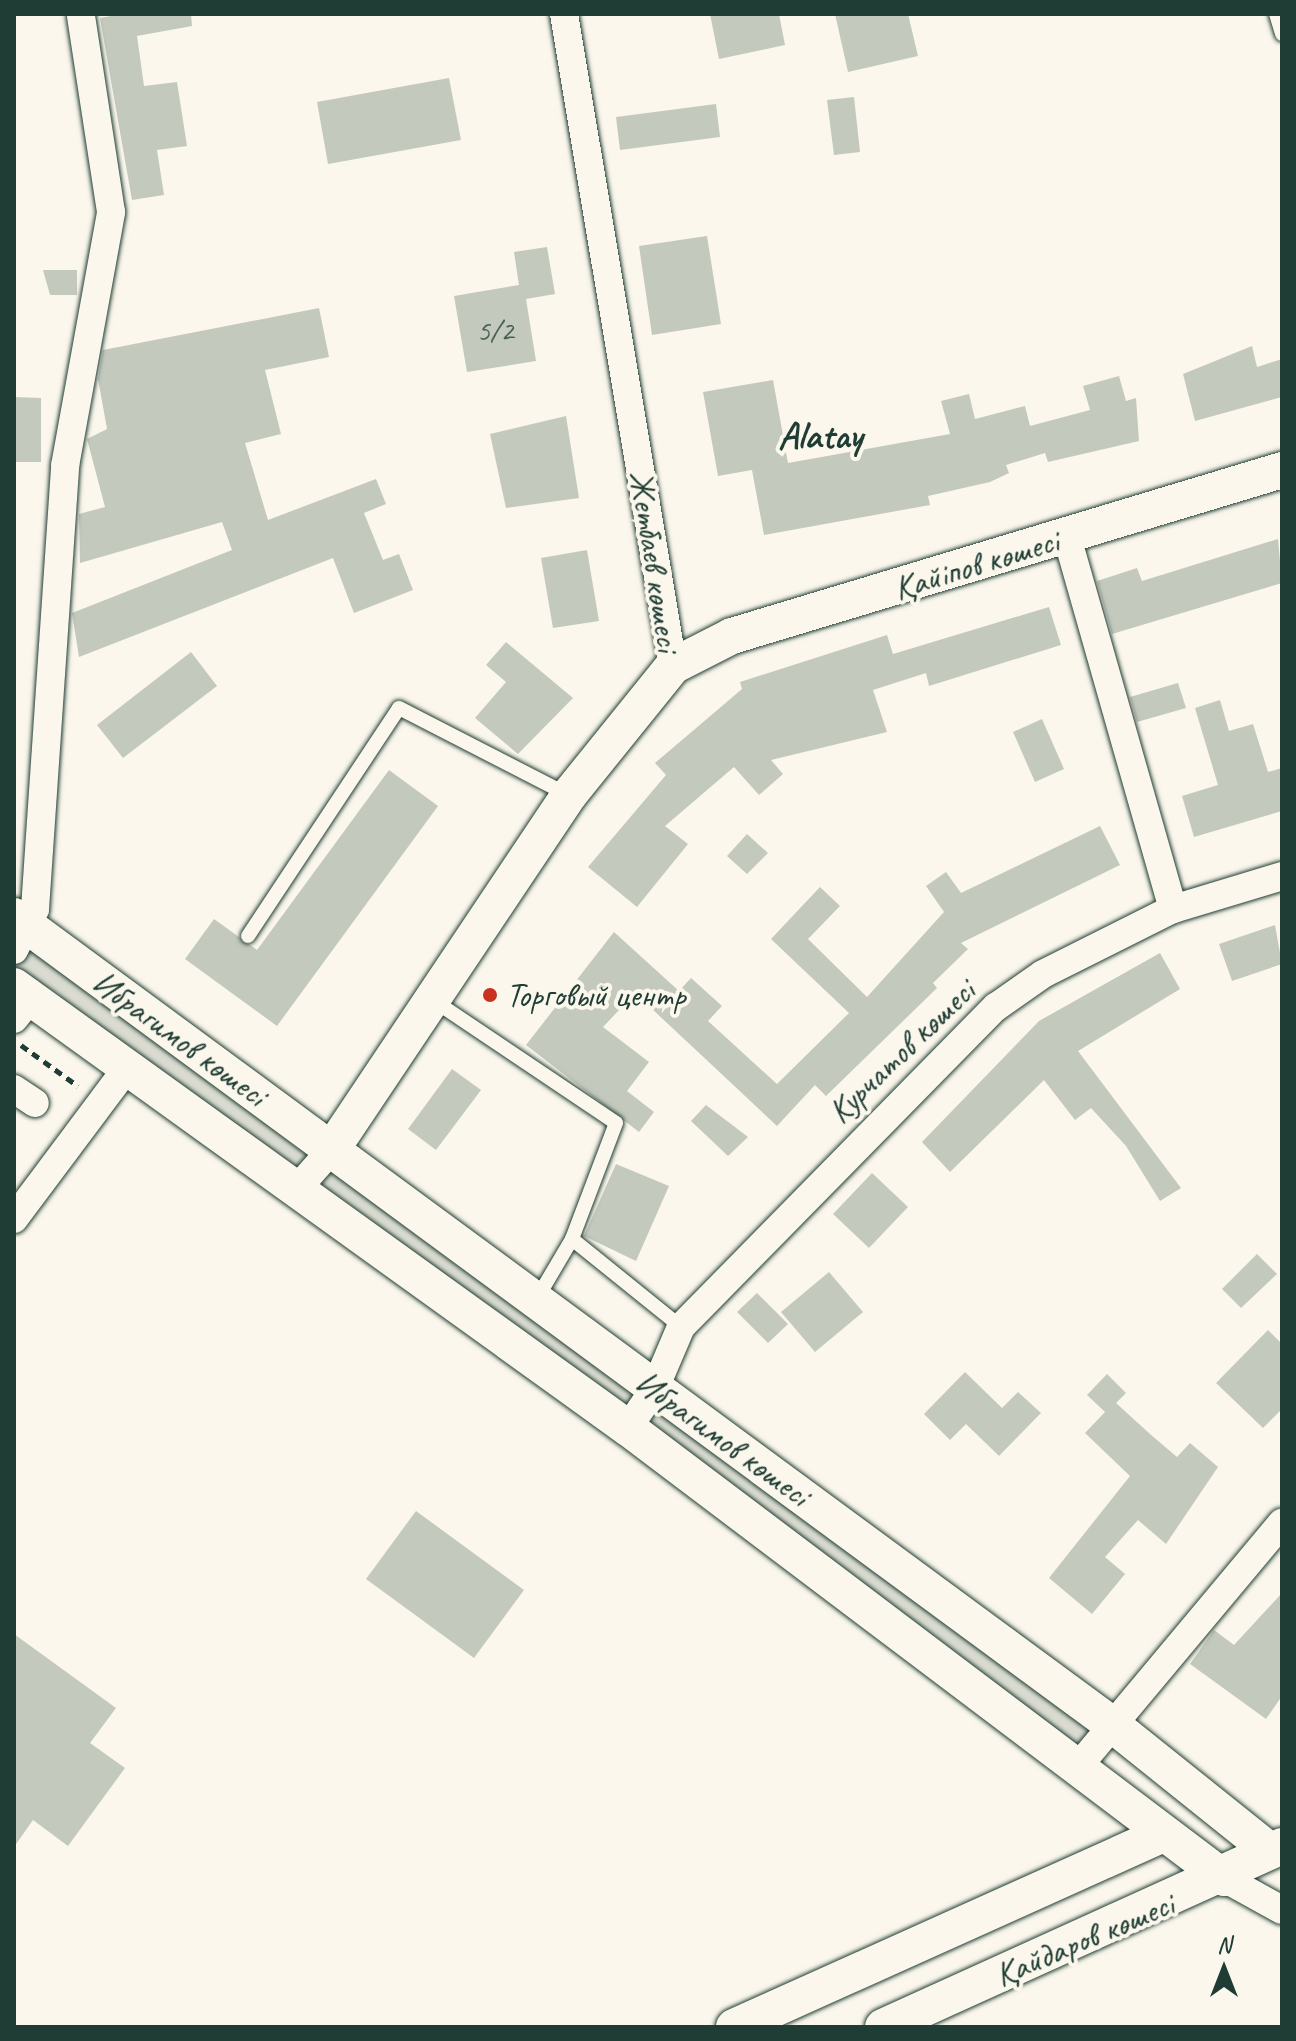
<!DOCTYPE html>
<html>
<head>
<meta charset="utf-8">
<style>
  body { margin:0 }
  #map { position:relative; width:1296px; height:2041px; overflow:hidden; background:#fbf7ec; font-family:Caveat,sans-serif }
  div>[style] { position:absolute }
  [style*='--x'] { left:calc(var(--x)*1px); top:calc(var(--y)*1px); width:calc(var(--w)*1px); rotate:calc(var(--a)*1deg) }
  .green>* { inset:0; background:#dbdcd1 }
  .building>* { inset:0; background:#c4c9be }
  .path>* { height:5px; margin-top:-2.5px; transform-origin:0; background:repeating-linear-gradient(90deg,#1f3d34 0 8px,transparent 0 14px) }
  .roads { filter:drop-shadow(0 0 2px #1f3d34) drop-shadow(0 0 2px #1f3d34) }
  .service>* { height:14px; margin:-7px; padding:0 7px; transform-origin:7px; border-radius:7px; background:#fbf7ec }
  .minor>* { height:28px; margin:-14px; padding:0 14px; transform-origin:14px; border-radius:14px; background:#fbf7ec }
  .tertiary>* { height:36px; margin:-18px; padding:0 18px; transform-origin:18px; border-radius:18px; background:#fbf7ec }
  .dots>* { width:22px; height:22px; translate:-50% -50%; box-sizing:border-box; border:4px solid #fbf7ec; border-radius:50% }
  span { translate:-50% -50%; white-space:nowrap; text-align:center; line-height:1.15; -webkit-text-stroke:8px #fbf7ec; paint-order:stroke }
  .number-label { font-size:30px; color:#486056 }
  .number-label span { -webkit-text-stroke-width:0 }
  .street-label { font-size:34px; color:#1f3d34 }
  .poi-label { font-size:34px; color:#1f3d34 }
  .left { translate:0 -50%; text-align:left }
  .quarter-label { font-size:38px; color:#1f3d34; font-weight:700 }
  .frame { position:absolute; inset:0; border:16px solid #1f3d34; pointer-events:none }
  .north { position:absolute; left:1184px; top:1929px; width:80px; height:80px; -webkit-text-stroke:6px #fbf7ec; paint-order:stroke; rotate:0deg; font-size:22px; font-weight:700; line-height:32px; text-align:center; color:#1f3d34 }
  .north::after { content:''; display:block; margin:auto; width:28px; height:36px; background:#1f3d34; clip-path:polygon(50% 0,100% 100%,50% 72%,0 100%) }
</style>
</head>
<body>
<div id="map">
  <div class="green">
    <i style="clip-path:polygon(29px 940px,323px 1153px,294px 1185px,14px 978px,14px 962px)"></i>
    <i style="clip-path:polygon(330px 1160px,650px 1390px,627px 1424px,303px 1189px)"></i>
    <i style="clip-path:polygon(655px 1394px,1110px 1726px,1088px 1755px,632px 1427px)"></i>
  </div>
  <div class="building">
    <i style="clip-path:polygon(122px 14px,191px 14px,192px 26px,137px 36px,144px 86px,177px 82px,187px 146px,157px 150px,164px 195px,132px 200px,100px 18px)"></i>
    <i style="clip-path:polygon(710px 14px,779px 14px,785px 45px,719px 59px)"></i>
    <i style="clip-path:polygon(835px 14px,908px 14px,918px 56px,848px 72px)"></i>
    <i style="clip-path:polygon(449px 78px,461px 140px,328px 164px,317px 102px)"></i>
    <i style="clip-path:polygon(854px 97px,860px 152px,834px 155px,827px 100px)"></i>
    <i style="clip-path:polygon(716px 104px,720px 137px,620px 150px,616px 117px)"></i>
    <i style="clip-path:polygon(707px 236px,721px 324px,652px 335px,639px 246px)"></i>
    <i style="clip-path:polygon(547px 247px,555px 294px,526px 299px,536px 361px,467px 372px,454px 296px,519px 285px,514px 252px)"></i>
    <i style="clip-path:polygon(43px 270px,77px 270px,77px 295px,50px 295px)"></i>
    <i style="clip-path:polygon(319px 308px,329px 357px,265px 370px,281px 434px,245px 443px,268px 520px,376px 479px,386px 504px,364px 513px,383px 560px,399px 554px,413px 590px,354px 613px,333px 558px,79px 657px,72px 613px,232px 550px,222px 522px,80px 563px,79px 514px,105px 507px,87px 439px,107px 429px,98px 379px,103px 350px)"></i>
    <i style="clip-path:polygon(1252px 346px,1257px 367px,1282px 359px,1282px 397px,1195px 421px,1183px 374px)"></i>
    <i style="clip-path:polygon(1119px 376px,1126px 401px,1136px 398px,1139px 441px,1048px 462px,1045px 453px,1006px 465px,1009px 473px,990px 482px,928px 496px,930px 505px,764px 535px,752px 470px,718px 476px,703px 392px,773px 380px,788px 463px,950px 434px,941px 401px,969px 394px,975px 419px,1025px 406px,1030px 426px,1090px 410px,1083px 386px)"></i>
    <i style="clip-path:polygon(14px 397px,41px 398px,41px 462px,14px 462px)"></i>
    <i style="clip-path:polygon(566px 416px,579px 498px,506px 508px,490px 434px)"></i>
    <i style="clip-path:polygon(1278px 539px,1282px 583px,1112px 634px,1097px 581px,1137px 568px,1142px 581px)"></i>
    <i style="clip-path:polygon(587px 550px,599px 621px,553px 628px,541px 558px)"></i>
    <i style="clip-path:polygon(1049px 607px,1061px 645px,929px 686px,926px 673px,873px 690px,887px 732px,771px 760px,783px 774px,759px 795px,734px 767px,665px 826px,688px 844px,637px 907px,588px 867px,666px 775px,655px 763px,742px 689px,740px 682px,887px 635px,893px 654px)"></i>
    <i style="clip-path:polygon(506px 642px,573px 698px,518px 754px,475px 718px,506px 682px,486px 665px)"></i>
    <i style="clip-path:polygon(191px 652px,217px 686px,123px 758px,97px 725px)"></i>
    <i style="clip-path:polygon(1178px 683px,1186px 708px,1137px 722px,1130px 697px)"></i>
    <i style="clip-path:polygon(1220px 700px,1229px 731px,1253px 724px,1268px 772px,1282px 768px,1282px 811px,1194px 837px,1182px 796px,1218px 785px,1195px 708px)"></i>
    <i style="clip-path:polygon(1042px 719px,1064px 769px,1035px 782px,1013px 732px)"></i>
    <i style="clip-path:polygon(389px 770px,438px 806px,277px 1026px,185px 959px,214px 919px,257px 950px)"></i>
    <i style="clip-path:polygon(1100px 826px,1120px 865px,961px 943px,968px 949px,933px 983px,937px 988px,826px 1096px,815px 1085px,777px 1126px,635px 993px,603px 1027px,649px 1062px,627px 1091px,654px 1112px,639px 1132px,526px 1045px,614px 932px,679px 991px,691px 978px,722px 1006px,708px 1021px,777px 1084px,849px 1013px,771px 939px,820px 887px,840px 906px,808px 939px,867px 997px,944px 912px,926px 886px,946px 872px,961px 893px)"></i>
    <i style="clip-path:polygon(747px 834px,768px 853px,747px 874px,727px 856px)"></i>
    <i style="clip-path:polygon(1275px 925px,1282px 964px,1232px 981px,1219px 944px)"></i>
    <i style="clip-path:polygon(1160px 953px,1180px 989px,1078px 1051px,1181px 1188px,1160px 1201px,1126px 1146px,1091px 1108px,1075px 1120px,1044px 1080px,950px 1172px,922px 1142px,1039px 1021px)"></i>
    <i style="clip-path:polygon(452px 1069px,481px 1090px,436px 1150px,408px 1129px)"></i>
    <i style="clip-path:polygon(706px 1105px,748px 1137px,728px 1156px,691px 1121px)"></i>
    <i style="clip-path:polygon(616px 1164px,669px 1186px,636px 1261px,584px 1236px)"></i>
    <i style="clip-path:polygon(872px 1173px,908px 1207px,869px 1248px,833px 1214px)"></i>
    <i style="clip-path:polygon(1257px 1254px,1277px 1274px,1241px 1308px,1222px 1289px)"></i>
    <i style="clip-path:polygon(829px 1272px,863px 1312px,815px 1352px,781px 1312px)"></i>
    <i style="clip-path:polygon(757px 1293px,788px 1324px,768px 1343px,737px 1312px)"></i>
    <i style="clip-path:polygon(1268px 1330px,1282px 1344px,1282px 1409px,1263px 1428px,1216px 1383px)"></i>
    <i style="clip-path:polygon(965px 1372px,1002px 1408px,1018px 1392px,1041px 1413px,999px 1456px,966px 1424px,950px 1440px,924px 1414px)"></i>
    <i style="clip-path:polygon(1107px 1374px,1126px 1393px,1116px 1403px,1150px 1434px,1177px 1457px,1190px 1443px,1218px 1467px,1166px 1544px,1138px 1520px,1105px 1557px,1125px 1574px,1092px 1614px,1049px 1578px,1130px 1476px,1085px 1433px,1105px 1412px,1087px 1395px)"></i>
    <i style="clip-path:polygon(416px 1511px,524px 1590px,474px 1658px,366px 1579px)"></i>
    <i style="clip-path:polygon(1282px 1593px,1282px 1696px,1266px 1719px,1190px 1664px,1214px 1630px,1234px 1645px)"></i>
    <i style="clip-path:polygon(14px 1634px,116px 1708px,90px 1743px,125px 1768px,68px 1846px,33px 1820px,14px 1847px)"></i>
  </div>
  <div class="path">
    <i style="--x:21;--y:1045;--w:70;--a:35.7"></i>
  </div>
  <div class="roads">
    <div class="service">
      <i style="--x:1276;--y:14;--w:21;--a:73"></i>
      <i style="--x:248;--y:936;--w:273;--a:-56.5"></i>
      <i style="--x:399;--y:708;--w:190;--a:27.2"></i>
      <i style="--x:433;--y:1000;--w:220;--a:33.9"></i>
      <i style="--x:616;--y:1123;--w:124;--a:110.8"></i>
      <i style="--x:572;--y:1239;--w:71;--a:120.5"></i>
      <i style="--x:572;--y:1239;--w:140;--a:38.9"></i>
    </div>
    <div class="minor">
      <i style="--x:564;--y:14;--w:661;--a:80.51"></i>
      <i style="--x:1067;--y:537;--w:387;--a:74.1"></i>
      <i style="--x:14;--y:950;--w:46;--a:-62.9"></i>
      <i style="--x:35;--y:909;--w:444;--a:-86.1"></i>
      <i style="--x:65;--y:466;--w:258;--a:-79.7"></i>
      <i style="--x:111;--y:212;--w:198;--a:-98.7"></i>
      <i style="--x:14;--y:1019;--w:27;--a:-51"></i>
      <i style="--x:14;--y:1089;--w:25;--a:34"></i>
      <i style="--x:296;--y:1190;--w:55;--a:-48.7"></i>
      <i style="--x:14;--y:1219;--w:189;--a:-53.2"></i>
      <i style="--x:628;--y:1428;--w:48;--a:-56"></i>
      <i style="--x:655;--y:1388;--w:66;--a:-66.9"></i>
      <i style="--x:681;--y:1327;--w:449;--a:-45.5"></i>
      <i style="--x:996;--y:1007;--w:57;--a:-35.1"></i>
      <i style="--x:1043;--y:974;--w:145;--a:-26.6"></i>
      <i style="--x:1173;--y:909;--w:114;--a:-16.8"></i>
      <i style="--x:1076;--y:1769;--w:321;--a:-50.1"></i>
      <i style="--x:1224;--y:1878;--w:66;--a:28.9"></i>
    </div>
    <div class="tertiary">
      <i style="--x:14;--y:916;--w:1366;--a:36.37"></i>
      <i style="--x:1114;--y:1726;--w:200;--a:38.7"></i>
      <i style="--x:14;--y:986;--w:757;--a:35.75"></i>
      <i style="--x:628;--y:1428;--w:747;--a:37.05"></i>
      <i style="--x:332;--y:1149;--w:426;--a:-56.2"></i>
      <i style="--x:569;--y:795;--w:166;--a:-51.1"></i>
      <i style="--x:673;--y:666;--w:66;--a:-27"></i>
      <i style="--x:732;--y:636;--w:575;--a:-16.79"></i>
      <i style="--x:734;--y:2027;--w:471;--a:-24.2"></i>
      <i style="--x:883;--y:2027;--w:438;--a:-24.4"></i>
    </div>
  </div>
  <div class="dots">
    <i style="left:490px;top:995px;background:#c8321e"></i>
  </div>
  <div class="number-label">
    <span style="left:495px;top:330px">5/2</span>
  </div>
  <div class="street-label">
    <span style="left:655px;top:561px;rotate:81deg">Жетбаев көшесі</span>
    <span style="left:976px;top:564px;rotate:-17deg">Қайіпов көшесі</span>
    <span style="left:180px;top:1038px;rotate:36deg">Ибрагимов көшесі</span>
    <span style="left:901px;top:1051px;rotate:-44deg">Курчатов көшесі</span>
    <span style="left:723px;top:1438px;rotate:36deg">Ибрагимов көшесі</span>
    <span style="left:1084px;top:1939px;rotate:-23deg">Қайдаров көшесі</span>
  </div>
  <div class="poi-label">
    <span class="left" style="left:506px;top:995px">Торговый центр</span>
  </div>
  <div class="quarter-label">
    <span style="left:820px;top:436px">Alatay</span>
  </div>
  <div class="frame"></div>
  <div class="north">N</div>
</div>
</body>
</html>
